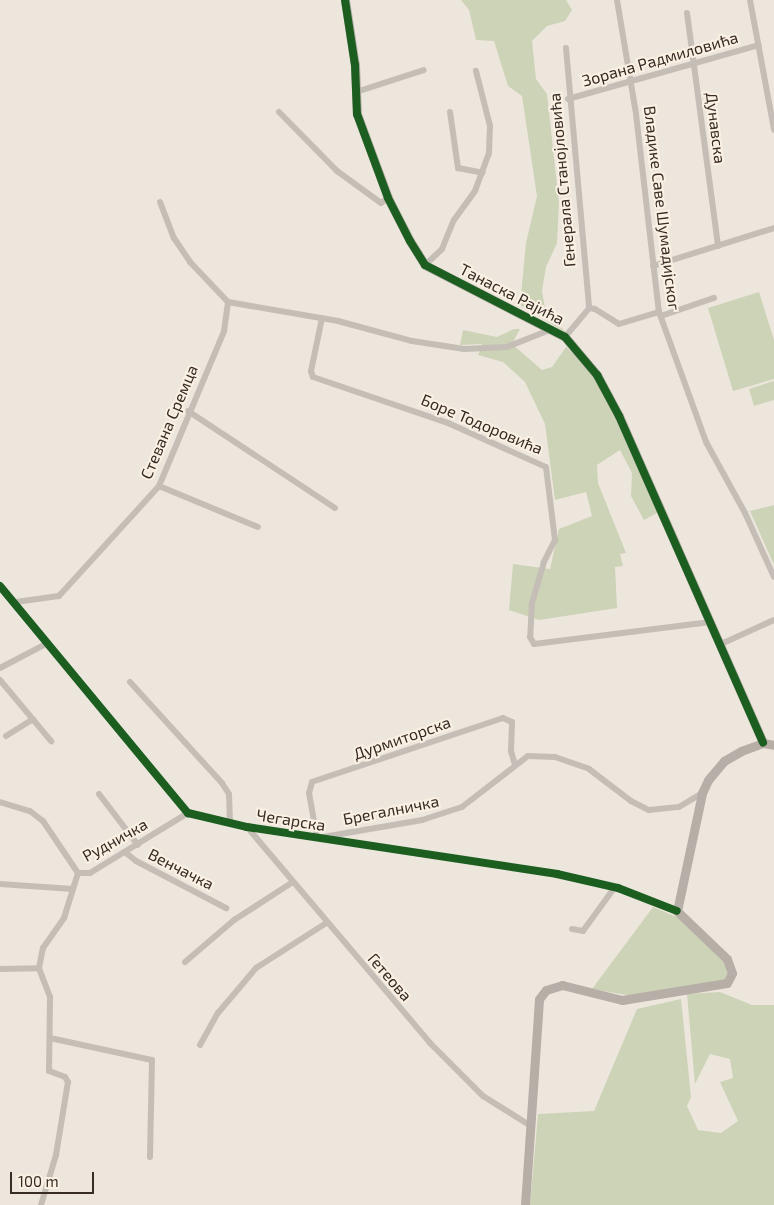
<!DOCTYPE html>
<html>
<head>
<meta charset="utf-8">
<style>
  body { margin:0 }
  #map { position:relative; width:774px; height:1205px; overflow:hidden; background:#ede6dd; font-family:"Exo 2",sans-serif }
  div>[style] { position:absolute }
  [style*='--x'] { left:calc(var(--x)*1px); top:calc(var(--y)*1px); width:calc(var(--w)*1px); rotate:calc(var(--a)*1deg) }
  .green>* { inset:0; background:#cdd3b6 }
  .street>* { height:6px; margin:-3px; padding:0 3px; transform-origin:3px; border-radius:3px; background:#c5beb7 }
  .secondary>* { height:9px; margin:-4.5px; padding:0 4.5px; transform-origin:4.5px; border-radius:4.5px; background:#b6aea7 }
  .cycleway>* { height:8px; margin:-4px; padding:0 4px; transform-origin:4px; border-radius:4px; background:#1b5e20 }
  span { translate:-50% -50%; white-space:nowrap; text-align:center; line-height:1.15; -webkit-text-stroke:4px #fbf1e3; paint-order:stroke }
  .street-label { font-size:16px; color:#362b25 }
  .scale { position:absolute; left:10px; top:1172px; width:84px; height:22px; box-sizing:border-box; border:2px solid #362b25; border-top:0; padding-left:6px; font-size:15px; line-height:18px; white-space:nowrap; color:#362b25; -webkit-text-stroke:4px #fbf1e3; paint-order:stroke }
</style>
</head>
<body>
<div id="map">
  <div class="green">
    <i style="clip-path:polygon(461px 0,566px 0,572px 10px,565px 21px,547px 26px,532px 41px,536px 79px,547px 94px,559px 203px,557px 243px,546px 267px,542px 291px,546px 314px,567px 333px,520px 305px,526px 243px,537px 196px,522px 96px,508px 86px,494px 41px,476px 40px,469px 10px)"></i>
    <i style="clip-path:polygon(759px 292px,774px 340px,774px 379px,733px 391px,708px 308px)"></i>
    <i style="clip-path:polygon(514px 329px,520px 329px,512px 344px,542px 370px,552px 367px,566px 347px,596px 375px,659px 512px,644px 520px,631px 496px,632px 473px,620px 450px,597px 465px,598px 483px,626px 553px,620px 554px,623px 566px,615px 567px,617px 608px,539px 620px,509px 610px,513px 564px,550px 569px,559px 529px,592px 516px,586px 492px,555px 500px,545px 424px,525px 382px,503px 362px,478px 355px,482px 344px,460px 345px,463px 330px,497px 337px)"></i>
    <i style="clip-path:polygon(774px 381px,774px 400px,754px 406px,749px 389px)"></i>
    <i style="clip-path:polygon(774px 505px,774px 565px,750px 511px)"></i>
    <i style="clip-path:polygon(653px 907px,679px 918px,729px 967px,727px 980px,638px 997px,592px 989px)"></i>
    <i style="clip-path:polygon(720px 992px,752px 1005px,774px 1005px,774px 1205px,530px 1205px,538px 1114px,594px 1111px,637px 1009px,681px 999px,691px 1097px,687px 1106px,698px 1130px,721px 1133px,738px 1121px,720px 1082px,733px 1078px,730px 1059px,710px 1054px,695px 1084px,687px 994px)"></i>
  </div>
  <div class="street">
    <i style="--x:617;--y:0;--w:116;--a:80.5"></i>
    <i style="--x:636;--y:114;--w:199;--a:83.4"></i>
    <i style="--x:659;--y:312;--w:138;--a:70.1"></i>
    <i style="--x:706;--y:442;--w:81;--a:61.2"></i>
    <i style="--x:745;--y:513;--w:70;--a:65.6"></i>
    <i style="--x:750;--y:0;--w:132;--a:79.5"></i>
    <i style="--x:687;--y:13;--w:235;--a:82.4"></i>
    <i style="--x:566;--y:48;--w:261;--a:84.9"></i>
    <i style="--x:356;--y:92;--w:71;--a:-17.9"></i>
    <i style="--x:568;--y:99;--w:198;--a:-15.8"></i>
    <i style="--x:279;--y:112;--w:83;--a:45.5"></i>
    <i style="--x:337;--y:171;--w:54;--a:36"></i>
    <i style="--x:381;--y:203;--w:9;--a:-36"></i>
    <i style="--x:450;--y:112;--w:57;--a:81.9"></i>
    <i style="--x:458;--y:168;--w:25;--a:11"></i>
    <i style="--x:160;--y:202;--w:39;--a:69"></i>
    <i style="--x:174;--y:238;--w:29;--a:56"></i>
    <i style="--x:190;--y:262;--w:55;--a:46.5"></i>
    <i style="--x:228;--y:302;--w:112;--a:9.8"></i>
    <i style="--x:338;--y:321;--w:77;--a:15.1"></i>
    <i style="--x:412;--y:341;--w:53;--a:8.7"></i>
    <i style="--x:464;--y:349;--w:43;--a:-2.7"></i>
    <i style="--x:507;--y:347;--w:48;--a:-21.8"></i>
    <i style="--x:425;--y:265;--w:23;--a:-43"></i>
    <i style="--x:442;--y:249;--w:31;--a:-68"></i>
    <i style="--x:454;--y:220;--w:36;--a:-54"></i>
    <i style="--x:475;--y:191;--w:40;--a:-69.8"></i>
    <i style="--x:489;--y:153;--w:27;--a:-88"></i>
    <i style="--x:490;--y:126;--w:57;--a:-104.3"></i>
    <i style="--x:653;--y:266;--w:127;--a:-17.4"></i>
    <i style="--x:661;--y:316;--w:56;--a:-18.8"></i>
    <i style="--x:322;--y:318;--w:54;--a:101.7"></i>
    <i style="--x:311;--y:371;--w:6;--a:72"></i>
    <i style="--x:313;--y:377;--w:143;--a:18.8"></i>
    <i style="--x:448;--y:423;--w:107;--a:24.2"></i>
    <i style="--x:546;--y:467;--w:74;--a:83"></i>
    <i style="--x:555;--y:540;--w:25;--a:117"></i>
    <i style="--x:544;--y:562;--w:43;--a:106.3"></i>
    <i style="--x:532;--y:603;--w:34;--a:93"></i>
    <i style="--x:530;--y:637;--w:8;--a:60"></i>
    <i style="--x:534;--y:644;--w:178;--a:-7.1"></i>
    <i style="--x:565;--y:337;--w:38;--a:-50"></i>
    <i style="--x:589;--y:308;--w:6;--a:9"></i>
    <i style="--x:595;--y:309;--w:28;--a:32"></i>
    <i style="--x:619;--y:324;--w:42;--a:-16.7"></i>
    <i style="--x:188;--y:411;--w:176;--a:33.4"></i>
    <i style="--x:159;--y:486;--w:107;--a:22.5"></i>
    <i style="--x:0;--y:586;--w:295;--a:50.4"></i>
    <i style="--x:188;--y:813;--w:61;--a:13.3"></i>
    <i style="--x:247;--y:827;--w:314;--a:8.6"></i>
    <i style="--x:557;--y:874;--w:63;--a:12.9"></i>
    <i style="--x:618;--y:888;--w:63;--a:21.3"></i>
    <i style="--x:16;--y:602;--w:43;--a:-7.9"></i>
    <i style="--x:59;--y:596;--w:149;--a:-47.7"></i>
    <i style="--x:159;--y:486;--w:168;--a:-67.2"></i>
    <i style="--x:224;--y:331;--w:29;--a:-82"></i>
    <i style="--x:721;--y:644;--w:58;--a:-24.4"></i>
    <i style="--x:0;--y:668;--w:52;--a:-27.6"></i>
    <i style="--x:0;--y:680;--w:80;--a:50.1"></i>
    <i style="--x:130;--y:682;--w:137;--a:47.7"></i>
    <i style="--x:222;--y:783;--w:13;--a:58"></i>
    <i style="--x:229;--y:794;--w:29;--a:88"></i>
    <i style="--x:6;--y:736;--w:32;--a:-32"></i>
    <i style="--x:515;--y:765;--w:15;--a:-106"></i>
    <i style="--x:511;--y:751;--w:29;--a:-88"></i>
    <i style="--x:512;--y:722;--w:10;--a:-156"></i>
    <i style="--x:503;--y:718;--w:201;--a:161.5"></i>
    <i style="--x:312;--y:782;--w:11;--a:105"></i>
    <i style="--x:309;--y:793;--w:46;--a:79.9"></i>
    <i style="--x:317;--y:838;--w:107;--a:-9.7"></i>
    <i style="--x:422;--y:820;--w:42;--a:-18"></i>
    <i style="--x:462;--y:807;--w:83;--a:-37.7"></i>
    <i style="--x:528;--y:756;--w:27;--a:2"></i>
    <i style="--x:555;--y:757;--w:36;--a:19"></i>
    <i style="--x:589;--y:769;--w:53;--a:37.3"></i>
    <i style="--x:631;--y:801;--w:20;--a:27"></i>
    <i style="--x:649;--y:810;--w:30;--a:-6"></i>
    <i style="--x:679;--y:807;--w:27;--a:-31"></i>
    <i style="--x:99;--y:794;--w:64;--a:52.6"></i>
    <i style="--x:0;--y:802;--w:31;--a:17"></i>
    <i style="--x:30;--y:811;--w:16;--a:38"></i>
    <i style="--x:43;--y:821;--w:63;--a:56.1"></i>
    <i style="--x:247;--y:827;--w:283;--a:49.7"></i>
    <i style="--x:430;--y:1043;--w:75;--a:45"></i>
    <i style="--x:483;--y:1096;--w:57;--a:32"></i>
    <i style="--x:125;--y:852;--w:14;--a:39"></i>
    <i style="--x:136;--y:861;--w:102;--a:27.6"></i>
    <i style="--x:78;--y:873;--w:12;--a:0"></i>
    <i style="--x:90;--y:873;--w:115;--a:-31.5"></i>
    <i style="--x:0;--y:884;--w:73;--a:3.9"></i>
    <i style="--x:572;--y:929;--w:11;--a:10"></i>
    <i style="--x:583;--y:931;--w:54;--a:-54"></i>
    <i style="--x:185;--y:962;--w:65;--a:-40.6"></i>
    <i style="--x:234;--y:920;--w:70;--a:-32.8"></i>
    <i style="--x:0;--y:969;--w:39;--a:-1"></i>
    <i style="--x:50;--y:1038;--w:104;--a:12.2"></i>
    <i style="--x:152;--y:1060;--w:97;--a:91.2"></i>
    <i style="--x:200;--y:1045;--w:37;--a:-61"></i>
    <i style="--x:218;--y:1013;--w:59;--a:-49.8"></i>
    <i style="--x:256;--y:968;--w:83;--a:-32.7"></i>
    <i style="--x:41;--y:1205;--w:52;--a:-73.3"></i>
    <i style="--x:56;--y:1155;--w:74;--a:-80.7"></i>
    <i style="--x:68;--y:1082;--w:6;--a:-121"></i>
    <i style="--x:65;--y:1077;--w:17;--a:-159"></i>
    <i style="--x:49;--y:1071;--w:74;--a:-89.2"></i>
    <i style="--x:50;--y:997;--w:31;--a:-111"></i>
    <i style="--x:39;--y:968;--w:20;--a:-79"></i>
    <i style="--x:43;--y:948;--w:37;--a:-55"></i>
    <i style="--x:64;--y:918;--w:47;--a:-72.7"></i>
  </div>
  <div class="secondary">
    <i style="--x:345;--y:0;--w:66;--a:81.3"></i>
    <i style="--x:355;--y:65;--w:49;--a:87.7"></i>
    <i style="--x:357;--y:114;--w:90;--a:69.7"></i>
    <i style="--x:388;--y:198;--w:48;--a:62.9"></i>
    <i style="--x:410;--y:241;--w:28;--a:58"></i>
    <i style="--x:425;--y:265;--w:157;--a:27.2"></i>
    <i style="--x:565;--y:337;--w:50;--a:49.9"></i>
    <i style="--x:597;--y:375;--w:47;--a:61.8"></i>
    <i style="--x:619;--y:416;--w:357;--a:66.2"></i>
    <i style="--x:525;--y:1205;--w:206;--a:-86.1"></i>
    <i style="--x:539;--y:999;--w:11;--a:-52"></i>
    <i style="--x:546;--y:990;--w:17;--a:-17"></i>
    <i style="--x:562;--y:985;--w:62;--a:14"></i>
    <i style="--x:622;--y:1000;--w:106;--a:-9.2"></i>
    <i style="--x:727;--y:983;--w:11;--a:-63"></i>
    <i style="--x:732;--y:973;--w:15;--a:-110"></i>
    <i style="--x:727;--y:959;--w:69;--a:-136.2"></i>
    <i style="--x:677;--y:911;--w:121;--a:-78"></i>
    <i style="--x:702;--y:793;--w:14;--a:-65"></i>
    <i style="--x:708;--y:780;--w:25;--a:-50"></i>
    <i style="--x:724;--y:761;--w:20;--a:-30"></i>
    <i style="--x:741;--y:751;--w:23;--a:-20"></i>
    <i style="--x:763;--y:743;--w:11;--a:10"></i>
  </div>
  <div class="cycleway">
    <i style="--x:345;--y:0;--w:66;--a:81.3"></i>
    <i style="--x:355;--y:65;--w:49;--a:87.7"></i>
    <i style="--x:357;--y:114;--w:90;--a:69.7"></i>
    <i style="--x:388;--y:198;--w:48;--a:62.9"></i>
    <i style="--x:410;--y:241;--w:28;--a:58"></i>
    <i style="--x:425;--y:265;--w:157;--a:27.2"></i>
    <i style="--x:565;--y:337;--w:50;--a:49.9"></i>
    <i style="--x:597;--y:375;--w:47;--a:61.8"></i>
    <i style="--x:619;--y:416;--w:357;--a:66.2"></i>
    <i style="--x:0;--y:586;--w:295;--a:50.4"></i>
    <i style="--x:188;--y:813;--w:61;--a:13.3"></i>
    <i style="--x:247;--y:827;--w:314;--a:8.6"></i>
    <i style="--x:557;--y:874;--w:63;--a:12.9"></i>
    <i style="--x:618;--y:888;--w:63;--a:21.3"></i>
  </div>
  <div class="street-label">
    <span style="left:660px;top:59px;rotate:-16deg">Зорана Радмиловића</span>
    <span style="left:716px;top:128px;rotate:83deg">Дунавска</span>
    <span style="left:562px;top:180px;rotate:-95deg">Генерала Станојловића</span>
    <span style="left:662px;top:208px;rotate:83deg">Владике Саве Шумадијског</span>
    <span style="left:512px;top:294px;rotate:27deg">Танаска Рајића</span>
    <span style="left:169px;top:422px;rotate:-67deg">Стевана Сремца</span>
    <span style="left:482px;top:424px;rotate:23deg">Боре Тодоровића</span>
    <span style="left:402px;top:738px;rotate:-19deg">Дурмиторска</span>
    <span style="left:391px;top:810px;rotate:-11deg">Брегалничка</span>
    <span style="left:291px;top:820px;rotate:9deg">Чегарска</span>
    <span style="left:115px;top:840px;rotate:-29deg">Рудничка</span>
    <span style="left:181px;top:869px;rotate:27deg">Венчачка</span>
    <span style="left:390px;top:977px;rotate:49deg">Гетеова</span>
  </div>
  <div class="scale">100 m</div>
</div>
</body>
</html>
